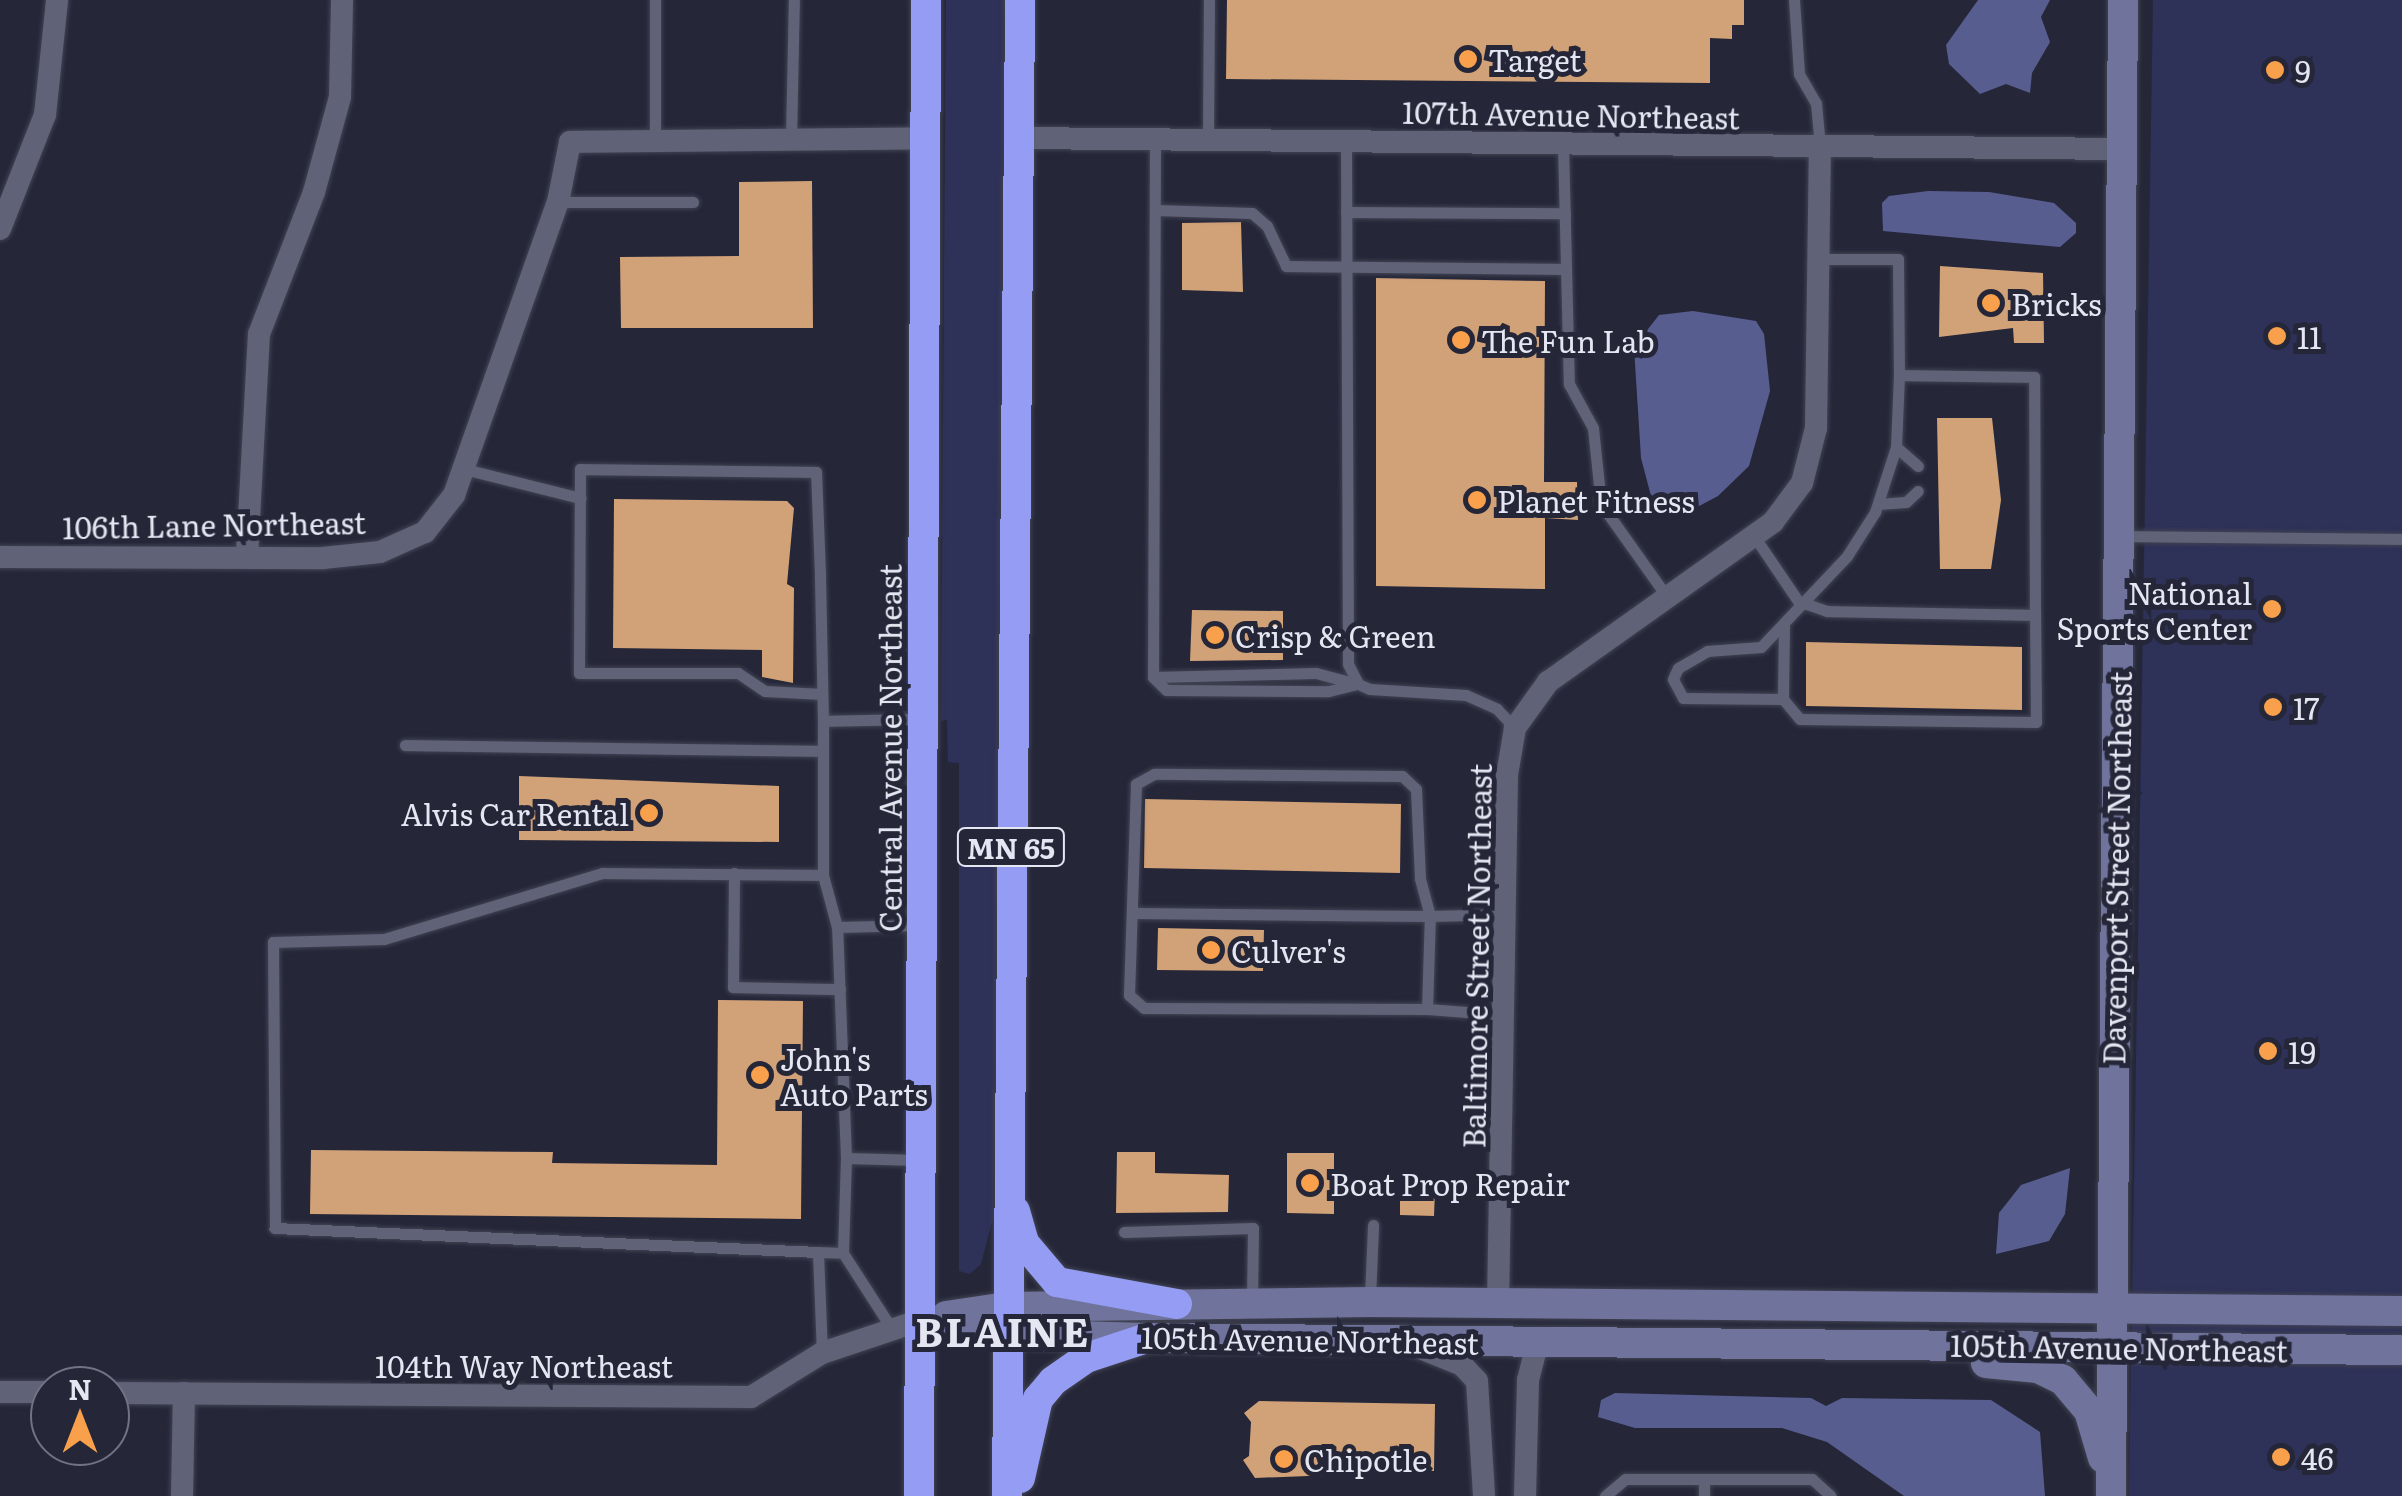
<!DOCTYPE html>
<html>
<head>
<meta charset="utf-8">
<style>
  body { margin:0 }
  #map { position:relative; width:2402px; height:1496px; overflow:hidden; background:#252739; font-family:Literata,serif }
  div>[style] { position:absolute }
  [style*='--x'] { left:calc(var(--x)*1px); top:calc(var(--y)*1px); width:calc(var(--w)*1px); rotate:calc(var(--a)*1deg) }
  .green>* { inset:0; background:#2e3158 }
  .water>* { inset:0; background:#585d8f }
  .building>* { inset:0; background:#d1a177 }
  .roads { filter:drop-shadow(0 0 2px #414352) drop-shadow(0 0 2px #414352) }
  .lane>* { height:11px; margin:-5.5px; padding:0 5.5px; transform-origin:5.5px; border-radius:5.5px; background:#606378 }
  .street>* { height:22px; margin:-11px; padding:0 11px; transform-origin:11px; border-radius:11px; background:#606378 }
  .secondary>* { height:30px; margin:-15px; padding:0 15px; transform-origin:15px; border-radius:15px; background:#70749d }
  .highway>* { height:30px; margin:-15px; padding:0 15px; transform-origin:15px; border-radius:15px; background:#949df3 }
  .dots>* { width:28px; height:28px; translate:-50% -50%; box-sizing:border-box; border:5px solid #252739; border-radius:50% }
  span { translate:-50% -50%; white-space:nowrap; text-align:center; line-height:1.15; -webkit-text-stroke:10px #252739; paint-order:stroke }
  .shield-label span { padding:2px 8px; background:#252739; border:2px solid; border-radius:8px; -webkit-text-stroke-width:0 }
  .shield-label { font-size:28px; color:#e4e6f2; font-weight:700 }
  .poi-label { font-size:30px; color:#e4e6f2 }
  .left { translate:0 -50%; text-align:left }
  .right { translate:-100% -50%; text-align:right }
  .street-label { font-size:30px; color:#e4e6f2 }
  .district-label { font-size:40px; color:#e4e6f2; font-weight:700; letter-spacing:2.5px }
  .north { position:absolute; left:30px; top:1366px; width:100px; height:100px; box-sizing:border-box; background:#252739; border:2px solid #717383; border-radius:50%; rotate:0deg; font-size:28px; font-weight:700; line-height:40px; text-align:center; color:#e4e6f2 }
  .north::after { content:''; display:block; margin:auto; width:35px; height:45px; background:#f8a04b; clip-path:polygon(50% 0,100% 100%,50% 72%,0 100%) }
</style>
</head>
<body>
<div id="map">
  <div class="green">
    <i style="clip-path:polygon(946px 0,1004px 0,993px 1218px,981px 1264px,970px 1274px,959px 1271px,959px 763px,948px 762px,947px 720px,941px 721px)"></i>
    <i style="clip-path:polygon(2153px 0,2402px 0,2402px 1496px,2129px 1496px)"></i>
  </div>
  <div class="water">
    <i style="clip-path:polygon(1978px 0,2050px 0,2041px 17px,2050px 42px,2032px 73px,2030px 93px,2006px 84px,1980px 94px,1949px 64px,1946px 45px)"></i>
    <i style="clip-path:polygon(1928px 191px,1989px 192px,2054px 203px,2076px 223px,2076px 233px,2060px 247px,1883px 231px,1882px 203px,1889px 196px)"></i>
    <i style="clip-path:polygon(1693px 311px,1756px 321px,1764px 334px,1770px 391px,1749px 466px,1718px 496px,1686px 513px,1651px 496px,1641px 458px,1634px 347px,1659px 315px)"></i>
    <i style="clip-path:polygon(2070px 1168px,2065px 1214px,2049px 1241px,1996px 1254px,1999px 1213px,2021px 1185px)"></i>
    <i style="clip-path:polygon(1615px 1393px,1811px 1398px,1826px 1406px,1842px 1398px,1991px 1400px,2040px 1432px,2045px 1496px,1904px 1496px,1827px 1442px,1782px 1428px,1635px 1428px,1598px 1417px,1601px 1400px)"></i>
  </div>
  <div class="building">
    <i style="clip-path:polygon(1227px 0,1744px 0,1744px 25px,1732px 25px,1732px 39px,1710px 38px,1710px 83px,1226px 79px)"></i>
    <i style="clip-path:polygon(812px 181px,813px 328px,621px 328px,620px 257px,739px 256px,739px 182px)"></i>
    <i style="clip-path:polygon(1241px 222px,1243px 292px,1182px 290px,1182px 223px)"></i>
    <i style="clip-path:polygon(1940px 266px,2043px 273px,2044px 343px,2014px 343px,2013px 328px,1939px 337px)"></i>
    <i style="clip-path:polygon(1376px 278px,1545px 281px,1544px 482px,1577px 482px,1578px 520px,1545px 518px,1545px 589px,1376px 586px)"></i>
    <i style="clip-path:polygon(1937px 418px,1992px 418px,2001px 500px,1991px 569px,1940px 569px)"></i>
    <i style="clip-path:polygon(614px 499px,787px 501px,794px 508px,787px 584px,794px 588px,793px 683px,762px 677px,762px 650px,613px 648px)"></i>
    <i style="clip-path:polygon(1192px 610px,1283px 611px,1283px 660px,1190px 661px)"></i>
    <i style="clip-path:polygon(1806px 642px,2022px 647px,2022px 710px,1806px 706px)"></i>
    <i style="clip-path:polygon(519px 776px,779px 786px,779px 842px,519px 840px)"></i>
    <i style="clip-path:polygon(1145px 799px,1401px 804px,1400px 873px,1144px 868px)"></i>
    <i style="clip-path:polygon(1158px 928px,1264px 930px,1263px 971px,1157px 970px)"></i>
    <i style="clip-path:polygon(718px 1000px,803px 1001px,801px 1219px,310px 1214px,311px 1150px,553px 1152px,552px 1163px,717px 1165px)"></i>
    <i style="clip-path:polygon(1117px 1152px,1155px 1152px,1155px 1173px,1229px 1175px,1228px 1212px,1116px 1213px)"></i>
    <i style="clip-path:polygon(1287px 1153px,1334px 1153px,1334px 1214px,1287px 1213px)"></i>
    <i style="clip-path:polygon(1400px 1190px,1435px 1191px,1434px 1216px,1400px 1215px)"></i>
    <i style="clip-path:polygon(1259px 1401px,1435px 1404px,1434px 1471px,1359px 1465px,1359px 1474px,1255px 1478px,1243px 1460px,1249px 1456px,1251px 1422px,1244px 1413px)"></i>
  </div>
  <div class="roads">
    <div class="lane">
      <i style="--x:1794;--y:0;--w:74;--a:86.1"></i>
      <i style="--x:1799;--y:74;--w:34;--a:60"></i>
      <i style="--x:1816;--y:103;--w:43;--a:84.7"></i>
      <i style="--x:791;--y:138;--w:138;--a:-88.8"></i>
      <i style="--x:1155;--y:138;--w:539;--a:90.21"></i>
      <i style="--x:1153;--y:677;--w:18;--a:45"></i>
      <i style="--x:1166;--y:690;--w:163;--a:0.4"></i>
      <i style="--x:1329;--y:691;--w:30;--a:-14"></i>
      <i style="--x:1208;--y:138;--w:138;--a:-89.6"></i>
      <i style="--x:655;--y:139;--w:139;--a:-90"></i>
      <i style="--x:1346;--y:141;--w:523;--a:89.78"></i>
      <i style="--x:1348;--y:664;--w:22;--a:63"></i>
      <i style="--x:1358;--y:684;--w:13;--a:23"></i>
      <i style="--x:1370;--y:689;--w:96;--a:3.6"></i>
      <i style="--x:1466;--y:695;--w:34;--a:24"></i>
      <i style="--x:1497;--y:709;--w:26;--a:47"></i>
      <i style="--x:1563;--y:144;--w:240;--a:88.6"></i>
      <i style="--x:1569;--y:384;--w:50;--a:61.4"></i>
      <i style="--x:1593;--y:428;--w:76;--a:84"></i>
      <i style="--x:1601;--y:504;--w:110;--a:54.6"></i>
      <i style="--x:558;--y:202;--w:135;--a:0"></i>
      <i style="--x:1155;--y:210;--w:97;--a:1.8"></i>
      <i style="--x:1252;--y:213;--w:20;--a:41"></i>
      <i style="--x:1267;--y:226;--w:44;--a:64.6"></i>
      <i style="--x:1286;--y:266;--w:279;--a:0.6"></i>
      <i style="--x:1346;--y:212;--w:219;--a:0.3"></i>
      <i style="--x:1896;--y:447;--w:29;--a:41"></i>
      <i style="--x:464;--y:469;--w:120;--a:14"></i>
      <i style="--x:1878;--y:504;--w:28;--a:-4"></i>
      <i style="--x:1906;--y:502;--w:16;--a:-43"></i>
      <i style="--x:1754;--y:536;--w:78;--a:55.9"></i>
      <i style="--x:1798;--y:601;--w:31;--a:19"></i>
      <i style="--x:1827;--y:611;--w:208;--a:1.1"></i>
      <i style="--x:2035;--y:615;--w:238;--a:-90.2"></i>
      <i style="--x:2034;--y:377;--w:135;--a:-179.2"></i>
      <i style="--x:1899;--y:375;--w:116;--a:-90.5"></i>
      <i style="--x:1898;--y:259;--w:79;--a:180"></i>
      <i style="--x:2121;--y:536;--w:281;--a:0.6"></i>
      <i style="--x:1784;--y:625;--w:74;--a:90.8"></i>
      <i style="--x:1783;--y:699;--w:26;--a:50"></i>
      <i style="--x:1800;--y:719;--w:236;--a:0.7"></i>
      <i style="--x:2036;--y:722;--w:107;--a:-90.5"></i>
      <i style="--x:1153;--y:677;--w:163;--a:-1.4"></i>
      <i style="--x:1316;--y:673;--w:39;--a:15"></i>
      <i style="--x:1783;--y:699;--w:100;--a:-179.4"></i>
      <i style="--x:1683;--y:698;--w:21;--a:-118"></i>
      <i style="--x:1673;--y:679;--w:12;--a:-66"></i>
      <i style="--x:1678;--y:668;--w:34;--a:-30"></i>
      <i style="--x:1707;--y:651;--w:54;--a:-4.2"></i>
      <i style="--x:1761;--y:647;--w:125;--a:-46.6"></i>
      <i style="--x:1847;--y:556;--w:52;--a:-57.5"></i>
      <i style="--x:1875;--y:512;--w:68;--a:-72.1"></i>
      <i style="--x:1896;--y:447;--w:72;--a:-87.6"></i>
      <i style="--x:823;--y:721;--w:97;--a:-1.2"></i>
      <i style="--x:405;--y:745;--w:418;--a:0.8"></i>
      <i style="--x:734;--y:873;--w:114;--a:90.5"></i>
      <i style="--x:733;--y:987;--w:107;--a:1.1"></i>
      <i style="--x:1134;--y:913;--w:296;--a:0.6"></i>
      <i style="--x:1430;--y:916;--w:39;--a:-105"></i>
      <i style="--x:1420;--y:878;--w:89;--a:-92.6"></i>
      <i style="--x:1416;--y:789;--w:19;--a:-137"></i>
      <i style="--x:1402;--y:776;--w:248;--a:-179.5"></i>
      <i style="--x:1154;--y:774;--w:21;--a:151"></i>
      <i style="--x:1136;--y:784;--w:211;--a:91.9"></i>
      <i style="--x:1129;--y:995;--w:20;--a:41"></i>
      <i style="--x:1144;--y:1008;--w:283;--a:0.2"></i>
      <i style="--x:837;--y:927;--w:83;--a:-1.4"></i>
      <i style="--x:1507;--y:1015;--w:80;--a:-175.7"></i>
      <i style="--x:1427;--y:1009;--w:93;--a:-88.2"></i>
      <i style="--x:1430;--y:916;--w:78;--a:-1.5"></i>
      <i style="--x:846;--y:1158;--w:73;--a:1.6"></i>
      <i style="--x:1124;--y:1232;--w:129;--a:-1.8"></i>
      <i style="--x:1253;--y:1228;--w:76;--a:90.8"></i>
      <i style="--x:818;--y:1252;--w:544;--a:-177.47"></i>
      <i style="--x:275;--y:1228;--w:286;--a:-90.4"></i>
      <i style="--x:273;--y:942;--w:111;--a:-1.5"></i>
      <i style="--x:384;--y:939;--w:228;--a:-16.8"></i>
      <i style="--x:602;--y:873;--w:221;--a:0.5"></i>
      <i style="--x:843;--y:1253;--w:90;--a:57.2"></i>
      <i style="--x:1370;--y:1298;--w:73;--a:-87.6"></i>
      <i style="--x:822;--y:1353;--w:101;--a:-92.3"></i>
      <i style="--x:818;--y:1252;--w:25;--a:2"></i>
      <i style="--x:843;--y:1253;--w:95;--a:-88.2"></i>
      <i style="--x:846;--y:1158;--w:231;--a:-92.2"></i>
      <i style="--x:837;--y:927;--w:54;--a:-105.1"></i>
      <i style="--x:823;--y:875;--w:154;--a:-90"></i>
      <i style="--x:823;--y:721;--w:146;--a:-91.2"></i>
      <i style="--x:820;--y:575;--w:103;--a:-92.2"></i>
      <i style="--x:816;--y:472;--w:236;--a:-179.3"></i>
      <i style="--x:580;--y:469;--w:204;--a:90.3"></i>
      <i style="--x:579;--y:673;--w:159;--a:0"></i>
      <i style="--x:738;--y:673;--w:32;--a:34"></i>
      <i style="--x:765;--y:691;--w:57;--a:3"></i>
      <i style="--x:1704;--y:1480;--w:16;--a:90"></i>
      <i style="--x:1605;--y:1496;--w:26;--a:-40"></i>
      <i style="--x:1625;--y:1479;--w:187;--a:0"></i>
      <i style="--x:1812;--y:1479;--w:25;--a:42"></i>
    </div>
    <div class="street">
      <i style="--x:1019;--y:138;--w:1103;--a:0.57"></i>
      <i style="--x:0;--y:229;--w:123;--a:-68.5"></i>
      <i style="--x:45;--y:115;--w:116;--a:-84"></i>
      <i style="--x:247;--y:555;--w:221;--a:-86.9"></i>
      <i style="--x:259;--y:334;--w:152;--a:-68.8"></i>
      <i style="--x:314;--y:192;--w:98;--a:-74.7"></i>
      <i style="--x:340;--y:97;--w:97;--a:-88.8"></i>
      <i style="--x:0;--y:557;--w:323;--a:0.2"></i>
      <i style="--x:323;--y:558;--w:57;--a:-6"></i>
      <i style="--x:380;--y:552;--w:49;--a:-24"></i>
      <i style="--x:425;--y:532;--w:47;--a:-51.9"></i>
      <i style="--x:454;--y:495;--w:311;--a:-70.5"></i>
      <i style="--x:558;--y:202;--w:61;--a:-78.7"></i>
      <i style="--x:570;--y:142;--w:354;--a:-0.6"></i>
      <i style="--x:1498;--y:1306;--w:531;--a:-89.03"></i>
      <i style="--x:1507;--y:775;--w:48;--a:-80.3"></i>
      <i style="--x:1515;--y:728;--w:57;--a:-54.3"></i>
      <i style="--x:1548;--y:682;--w:276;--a:-35.4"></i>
      <i style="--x:1773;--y:522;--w:49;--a:-53.4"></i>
      <i style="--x:1802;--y:483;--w:57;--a:-75.7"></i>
      <i style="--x:1816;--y:428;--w:280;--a:-89.2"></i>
      <i style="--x:1403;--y:1341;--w:64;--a:22.1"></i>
      <i style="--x:1462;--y:1365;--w:22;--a:47"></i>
      <i style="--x:1477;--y:1381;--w:115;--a:86.5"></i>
      <i style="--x:0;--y:1392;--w:50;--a:0"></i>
      <i style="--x:110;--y:1393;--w:641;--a:0.36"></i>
      <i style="--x:751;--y:1397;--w:84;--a:-31.8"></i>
      <i style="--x:822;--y:1353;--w:104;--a:-18.4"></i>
      <i style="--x:182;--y:1496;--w:103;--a:-88.9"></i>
      <i style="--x:1525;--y:1496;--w:116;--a:-88.5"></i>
      <i style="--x:1528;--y:1380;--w:40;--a:-75.6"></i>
    </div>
    <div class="secondary">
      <i style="--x:946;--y:1316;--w:61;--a:-8.5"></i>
      <i style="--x:1006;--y:1307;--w:364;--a:-0.8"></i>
      <i style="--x:1370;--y:1302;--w:1032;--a:0.5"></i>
      <i style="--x:921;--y:1320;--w:86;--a:9.4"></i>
      <i style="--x:1006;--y:1334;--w:141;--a:1.6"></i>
      <i style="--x:1147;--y:1338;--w:1255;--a:0.55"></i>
      <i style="--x:1986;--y:1363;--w:52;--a:5.5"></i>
      <i style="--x:2038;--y:1368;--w:28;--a:26"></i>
      <i style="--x:2063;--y:1380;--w:40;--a:50"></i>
      <i style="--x:2089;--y:1411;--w:49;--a:73.4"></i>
      <i style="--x:2111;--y:1496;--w:1496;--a:-89.54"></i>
    </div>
    <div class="highway">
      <i style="--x:1015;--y:1211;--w:33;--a:74"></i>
      <i style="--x:1024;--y:1243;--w:51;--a:49.8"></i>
      <i style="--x:1057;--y:1282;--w:122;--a:10.4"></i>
      <i style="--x:1020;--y:1478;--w:81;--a:-77.2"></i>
      <i style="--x:1038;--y:1399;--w:23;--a:-50"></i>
      <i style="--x:1053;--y:1381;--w:40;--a:-34.9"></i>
      <i style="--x:1086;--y:1358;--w:64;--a:-18.2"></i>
      <i style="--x:919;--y:1496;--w:1496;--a:-89.73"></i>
      <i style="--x:1007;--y:1496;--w:1496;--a:-89.5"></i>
    </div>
  </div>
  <div class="dots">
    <i style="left:1468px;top:59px;background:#f8a04b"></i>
    <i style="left:2275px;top:70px;background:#f8a04b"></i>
    <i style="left:1991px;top:303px;background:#f8a04b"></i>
    <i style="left:2277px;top:336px;background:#f8a04b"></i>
    <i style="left:1461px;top:340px;background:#f8a04b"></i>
    <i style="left:1477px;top:500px;background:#f8a04b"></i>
    <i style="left:2272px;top:609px;background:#f8a04b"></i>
    <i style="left:1215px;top:635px;background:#f8a04b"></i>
    <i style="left:2273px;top:707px;background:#f8a04b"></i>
    <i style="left:649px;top:813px;background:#f8a04b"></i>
    <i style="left:1211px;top:950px;background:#f8a04b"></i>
    <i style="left:2268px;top:1051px;background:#f8a04b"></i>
    <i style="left:760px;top:1075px;background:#f8a04b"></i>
    <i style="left:1310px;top:1183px;background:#f8a04b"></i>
    <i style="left:2281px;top:1457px;background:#f8a04b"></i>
    <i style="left:1284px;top:1459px;background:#f8a04b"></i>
  </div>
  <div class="shield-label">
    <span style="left:1011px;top:847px">MN 65</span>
  </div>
  <div class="poi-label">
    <span class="left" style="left:1488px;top:59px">Target</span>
    <span class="left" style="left:2295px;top:70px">9</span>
    <span class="left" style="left:2011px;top:303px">Bricks</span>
    <span class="left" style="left:2297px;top:336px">11</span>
    <span class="left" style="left:1481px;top:340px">The Fun Lab</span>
    <span class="left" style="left:1497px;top:500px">Planet Fitness</span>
    <span class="right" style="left:2252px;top:609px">National<br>Sports Center</span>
    <span class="left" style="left:1235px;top:635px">Crisp &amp; Green</span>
    <span class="left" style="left:2293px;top:707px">17</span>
    <span class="right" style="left:629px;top:813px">Alvis Car Rental</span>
    <span class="left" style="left:1231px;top:950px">Culver's</span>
    <span class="left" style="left:2288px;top:1051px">19</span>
    <span class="left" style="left:780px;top:1075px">John's<br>Auto Parts</span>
    <span class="left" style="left:1330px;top:1183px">Boat Prop Repair</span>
    <span class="left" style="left:2301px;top:1457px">46</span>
    <span class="left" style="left:1304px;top:1459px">Chipotle</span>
  </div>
  <div class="street-label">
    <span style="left:1571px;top:114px;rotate:1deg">107th Avenue Northeast</span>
    <span style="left:214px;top:524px;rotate:-1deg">106th Lane Northeast</span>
    <span style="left:889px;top:748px;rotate:-90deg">Central Avenue Northeast</span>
    <span style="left:2116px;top:868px;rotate:-89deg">Davenport Street Northeast</span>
    <span style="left:1476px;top:956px;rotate:-89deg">Baltimore Street Northeast</span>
    <span style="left:1310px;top:1339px;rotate:1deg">105th Avenue Northeast</span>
    <span style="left:2119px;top:1347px;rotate:1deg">105th Avenue Northeast</span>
    <span style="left:524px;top:1365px">104th Way Northeast</span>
  </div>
  <div class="district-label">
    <span style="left:1003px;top:1330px">BLAINE</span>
  </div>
  <div class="north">N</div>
</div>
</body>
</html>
